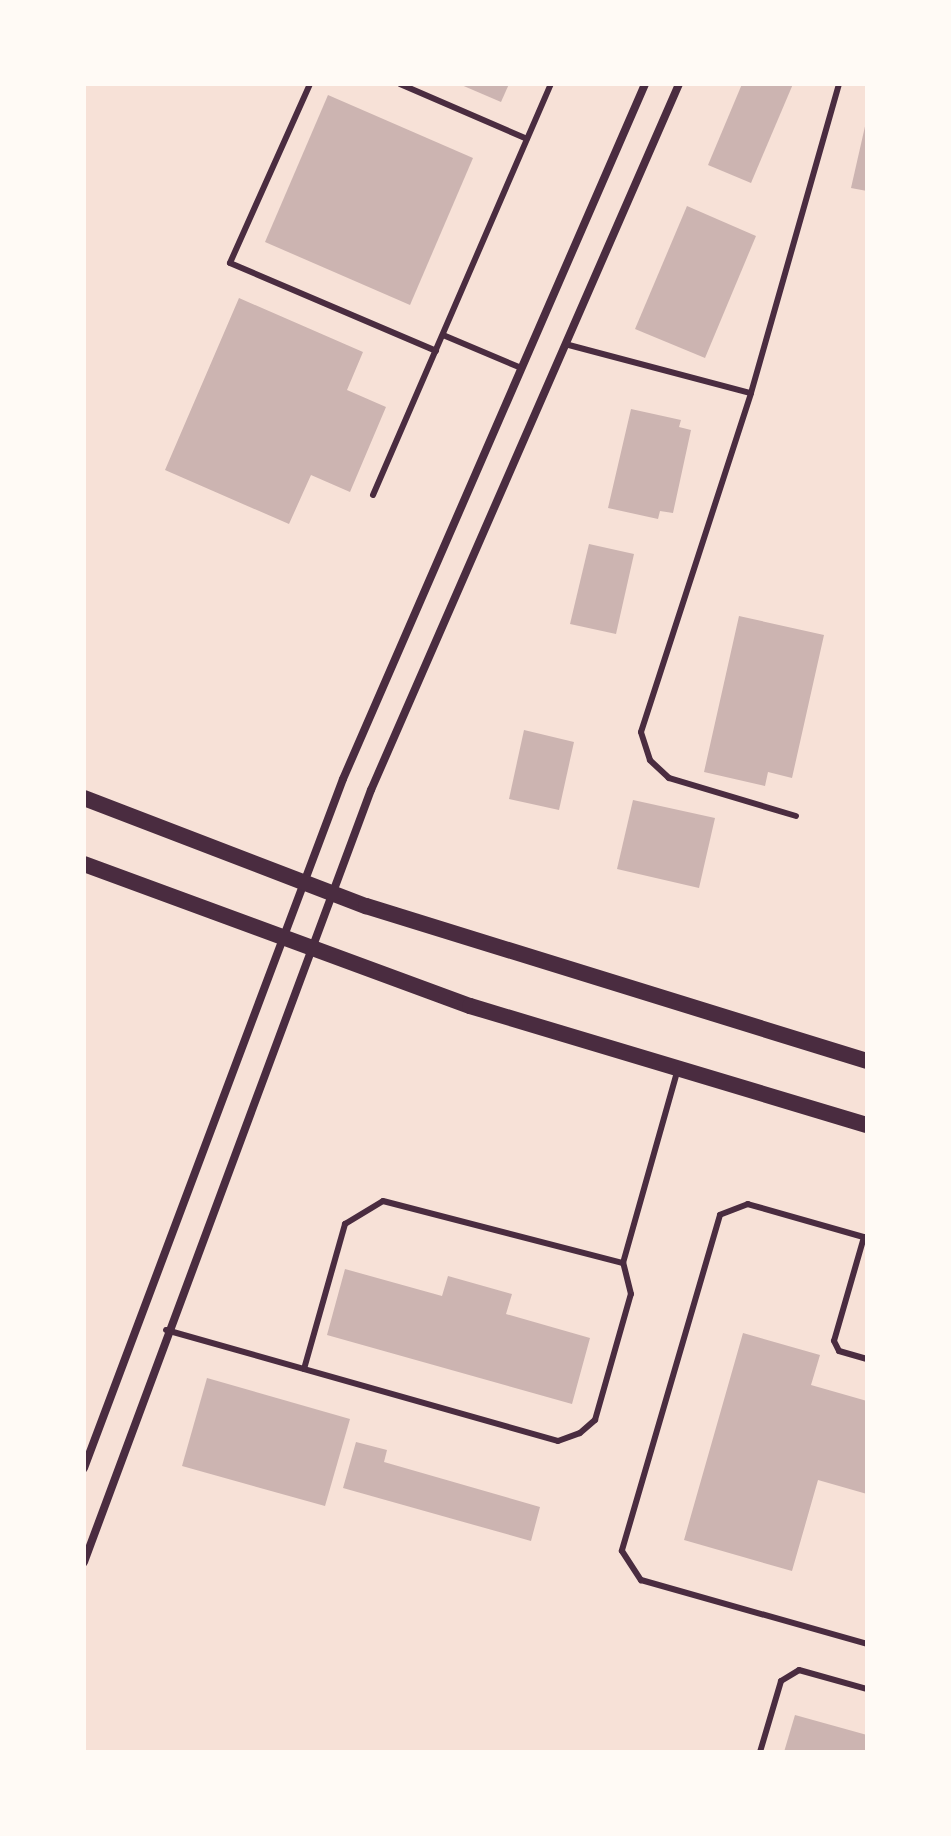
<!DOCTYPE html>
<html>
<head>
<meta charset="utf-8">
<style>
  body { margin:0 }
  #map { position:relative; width:951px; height:1836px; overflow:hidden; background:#f7e1d7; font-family:Roboto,sans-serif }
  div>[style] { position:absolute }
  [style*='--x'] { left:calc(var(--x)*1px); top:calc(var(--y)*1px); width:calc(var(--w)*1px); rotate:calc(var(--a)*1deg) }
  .building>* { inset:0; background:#ccb4b1 }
  .service>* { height:6px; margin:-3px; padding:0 3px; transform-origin:3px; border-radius:3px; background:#4a2c40 }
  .minor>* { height:8px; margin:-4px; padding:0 4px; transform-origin:4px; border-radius:4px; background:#4a2c40 }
  .secondary>* { height:16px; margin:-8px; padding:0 8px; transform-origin:8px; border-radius:8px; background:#4a2c40 }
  span { translate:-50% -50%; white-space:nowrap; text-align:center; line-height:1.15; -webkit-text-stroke:8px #fffaf5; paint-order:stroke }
  .frame { position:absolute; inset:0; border:86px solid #fffaf5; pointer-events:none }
</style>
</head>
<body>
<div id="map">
  <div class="building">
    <i style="clip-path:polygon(459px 84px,509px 84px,501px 102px)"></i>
    <i style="clip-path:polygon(742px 84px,793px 84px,751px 183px,708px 165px)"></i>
    <i style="clip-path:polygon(328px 95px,473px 158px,410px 305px,265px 242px)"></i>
    <i style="clip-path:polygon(866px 122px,867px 122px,867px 191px,851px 188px)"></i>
    <i style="clip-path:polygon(687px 206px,756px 236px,705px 358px,635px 329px)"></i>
    <i style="clip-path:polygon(239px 298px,363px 352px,347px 390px,386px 407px,350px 492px,311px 475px,289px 524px,165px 470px)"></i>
    <i style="clip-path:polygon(631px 409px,681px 420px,679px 427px,691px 430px,673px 513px,660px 511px,658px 519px,608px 508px)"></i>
    <i style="clip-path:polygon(589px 544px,634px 554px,616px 634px,570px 624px)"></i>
    <i style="clip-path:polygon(739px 616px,824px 635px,792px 778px,768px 772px,765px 786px,704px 772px)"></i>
    <i style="clip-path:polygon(524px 730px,574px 742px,559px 810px,509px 799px)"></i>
    <i style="clip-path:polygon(633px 800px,715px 818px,699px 888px,617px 869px)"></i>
    <i style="clip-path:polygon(345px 1269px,442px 1296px,448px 1276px,512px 1294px,506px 1314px,590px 1338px,572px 1404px,327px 1335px)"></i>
    <i style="clip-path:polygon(743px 1333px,820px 1355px,811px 1385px,867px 1401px,867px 1494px,818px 1480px,792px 1571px,684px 1540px)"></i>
    <i style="clip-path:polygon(207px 1378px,350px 1419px,325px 1506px,182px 1466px)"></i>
    <i style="clip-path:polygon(356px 1442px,387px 1450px,384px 1462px,540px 1507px,531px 1541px,343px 1488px)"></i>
    <i style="clip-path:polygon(795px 1715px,867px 1735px,867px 1752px,784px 1752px)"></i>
  </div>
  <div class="service">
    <i style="--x:310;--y:84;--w:196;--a:114.1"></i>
    <i style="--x:230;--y:263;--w:224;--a:23.1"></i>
    <i style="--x:400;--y:84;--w:138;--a:23.4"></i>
    <i style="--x:443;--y:335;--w:85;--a:22.9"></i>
    <i style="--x:565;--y:344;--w:192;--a:14.8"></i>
    <i style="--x:373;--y:495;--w:448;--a:-66.6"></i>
    <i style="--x:796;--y:816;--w:133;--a:-163.3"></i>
    <i style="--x:669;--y:778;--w:26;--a:-137"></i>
    <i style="--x:650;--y:760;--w:29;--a:-108"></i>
    <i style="--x:641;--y:732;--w:356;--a:-72"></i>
    <i style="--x:751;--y:393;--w:321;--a:-74.1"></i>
    <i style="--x:864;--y:1237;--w:108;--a:106.1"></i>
    <i style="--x:834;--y:1341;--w:11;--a:63"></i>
    <i style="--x:839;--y:1351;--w:29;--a:16"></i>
    <i style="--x:867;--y:1238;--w:124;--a:-164.1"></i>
    <i style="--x:748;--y:1204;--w:30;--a:159"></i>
    <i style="--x:720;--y:1215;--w:350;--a:106.3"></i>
    <i style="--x:622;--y:1551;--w:35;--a:57"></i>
    <i style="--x:641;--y:1580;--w:235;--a:15.8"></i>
    <i style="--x:166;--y:1330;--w:407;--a:15.8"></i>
    <i style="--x:558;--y:1441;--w:23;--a:-20"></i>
    <i style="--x:580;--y:1433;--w:20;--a:-41"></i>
    <i style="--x:595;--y:1420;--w:131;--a:-74.1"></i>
    <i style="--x:631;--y:1294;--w:32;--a:-104"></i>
    <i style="--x:623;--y:1263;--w:202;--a:-74.2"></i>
    <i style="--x:304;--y:1369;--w:151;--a:-74.2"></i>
    <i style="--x:345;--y:1224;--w:44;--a:-31.2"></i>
    <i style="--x:383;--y:1201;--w:248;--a:14.5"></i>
    <i style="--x:760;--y:1752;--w:74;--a:-73.5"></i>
    <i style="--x:781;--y:1681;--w:21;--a:-31"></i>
    <i style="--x:799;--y:1670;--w:71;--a:15.6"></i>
  </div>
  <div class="minor">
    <i style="--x:84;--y:1468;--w:736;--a:-69.4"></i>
    <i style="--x:343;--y:779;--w:758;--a:-66.51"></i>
    <i style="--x:84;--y:1562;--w:824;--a:-69.61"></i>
    <i style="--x:371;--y:790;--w:770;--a:-66.43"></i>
  </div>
  <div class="secondary">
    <i style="--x:84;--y:798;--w:302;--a:21"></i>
    <i style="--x:366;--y:906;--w:524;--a:17.19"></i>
    <i style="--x:84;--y:864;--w:411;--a:20.2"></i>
    <i style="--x:470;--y:1006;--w:414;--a:16.7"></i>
  </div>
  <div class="frame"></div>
</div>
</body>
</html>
